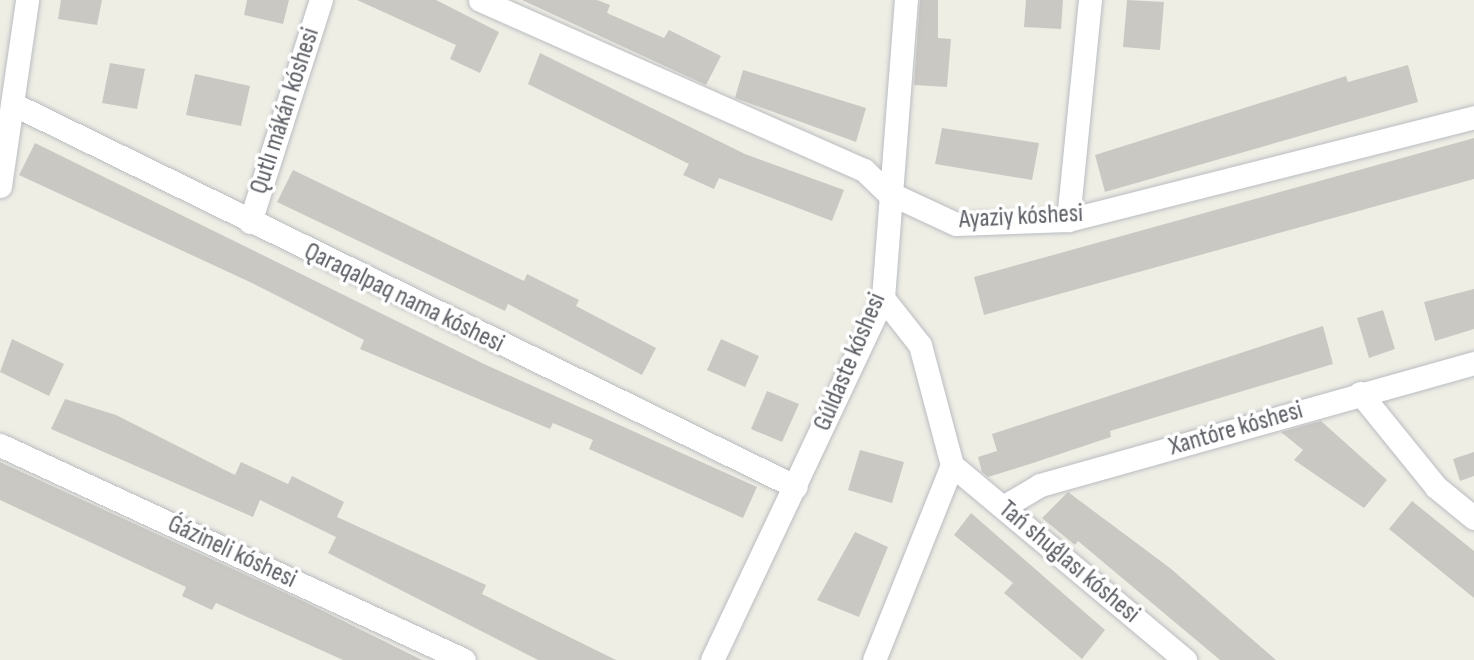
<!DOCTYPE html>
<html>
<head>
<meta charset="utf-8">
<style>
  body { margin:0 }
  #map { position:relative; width:1474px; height:660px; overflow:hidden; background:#efeee5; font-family:"Sofia Sans Condensed",sans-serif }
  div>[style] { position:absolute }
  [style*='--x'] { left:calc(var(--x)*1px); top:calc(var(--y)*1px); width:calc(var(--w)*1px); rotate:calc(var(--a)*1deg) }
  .building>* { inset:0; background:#cac8c3 }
  .roads { filter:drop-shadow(0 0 2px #babcc1) drop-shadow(0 0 2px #babcc1) }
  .street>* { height:23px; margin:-11.5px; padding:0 11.5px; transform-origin:11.5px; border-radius:11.5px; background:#fff }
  span { translate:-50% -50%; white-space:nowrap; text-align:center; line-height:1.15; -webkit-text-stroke:7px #fff; paint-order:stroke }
  .street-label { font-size:26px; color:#5d6066 }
</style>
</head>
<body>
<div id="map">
  <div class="building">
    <i style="clip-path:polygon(61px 0,102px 0,97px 25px,58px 19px)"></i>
    <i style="clip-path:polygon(247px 0,289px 0,283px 24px,244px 15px)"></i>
    <i style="clip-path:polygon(357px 0,436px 0,499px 32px,480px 73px,450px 59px,456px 45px)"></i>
    <i style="clip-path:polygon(522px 0,597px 0,610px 5px,607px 13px,664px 38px,669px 30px,721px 56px,706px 85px)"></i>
    <i style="clip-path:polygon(920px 0,938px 0,938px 38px,951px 39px,947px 87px,914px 85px)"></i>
    <i style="clip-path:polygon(1026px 0,1063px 0,1061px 29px,1024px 27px)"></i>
    <i style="clip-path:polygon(1127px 0,1164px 2px,1160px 50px,1123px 47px)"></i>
    <i style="clip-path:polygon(540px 53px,745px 154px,844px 190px,832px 221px,719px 178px,714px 189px,683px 175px,689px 164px,528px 84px)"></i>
    <i style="clip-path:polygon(110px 63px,145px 69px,137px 109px,102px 103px)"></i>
    <i style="clip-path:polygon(1408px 65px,1418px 102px,1105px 192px,1095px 155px,1346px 76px,1348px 82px)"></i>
    <i style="clip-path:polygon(743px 70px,866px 108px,856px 142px,735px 98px)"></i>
    <i style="clip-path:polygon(195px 74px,250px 86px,241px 126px,186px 115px)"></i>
    <i style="clip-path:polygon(942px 128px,1039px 143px,1032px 180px,935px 164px)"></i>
    <i style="clip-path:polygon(1474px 138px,1474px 179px,984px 315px,974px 277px)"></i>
    <i style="clip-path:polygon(35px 143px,484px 364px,757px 487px,743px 518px,589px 449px,593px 440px,553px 423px,550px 429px,360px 349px,364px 340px,252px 283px,19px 175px)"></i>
    <i style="clip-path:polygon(293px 170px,524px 281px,527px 274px,579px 300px,576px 306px,656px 348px,642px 375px,508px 304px,505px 311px,277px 202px)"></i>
    <i style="clip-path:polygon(1474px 289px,1474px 329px,1435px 341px,1424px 302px)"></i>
    <i style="clip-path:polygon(1383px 310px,1395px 349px,1369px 358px,1357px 318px)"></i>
    <i style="clip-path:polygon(1323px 326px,1333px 364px,1110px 431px,1111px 437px,1033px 463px,988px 477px,982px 472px,978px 457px,997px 451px,992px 434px)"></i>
    <i style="clip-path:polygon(12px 339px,64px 364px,49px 396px,0 372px)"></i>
    <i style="clip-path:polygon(721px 339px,759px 356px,745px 387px,707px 370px)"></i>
    <i style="clip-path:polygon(767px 391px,799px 404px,782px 442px,751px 429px)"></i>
    <i style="clip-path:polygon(65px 399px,116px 415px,235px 475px,241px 462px,288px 484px,292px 476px,344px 502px,337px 517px,486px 585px,482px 594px,616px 660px,538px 660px,328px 553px,336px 537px,260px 500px,253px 517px,51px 429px)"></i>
    <i style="clip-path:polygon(1321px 421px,1387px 480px,1364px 508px,1294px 460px,1303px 450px,1281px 432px)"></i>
    <i style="clip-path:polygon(860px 450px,904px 462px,892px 503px,848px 490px)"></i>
    <i style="clip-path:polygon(1474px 452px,1474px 476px,1460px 481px,1453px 459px)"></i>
    <i style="clip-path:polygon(0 462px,305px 602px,422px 660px,343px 660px,216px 603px,212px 610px,182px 596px,186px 587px,0 500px)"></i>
    <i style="clip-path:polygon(1068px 492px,1170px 568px,1276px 660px,1220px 660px,1078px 541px,1075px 545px,1042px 518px)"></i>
    <i style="clip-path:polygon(1412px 501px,1474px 551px,1474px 598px,1389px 529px)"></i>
    <i style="clip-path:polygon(971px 513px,1105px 630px,1082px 659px,1004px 593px,1013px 583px,954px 535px)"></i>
    <i style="clip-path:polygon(855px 532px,888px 547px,859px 617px,817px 600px)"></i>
  </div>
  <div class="roads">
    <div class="street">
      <i style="--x:480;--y:0;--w:420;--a:23.9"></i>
      <i style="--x:864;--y:170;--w:32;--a:44"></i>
      <i style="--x:887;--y:192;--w:76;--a:24.9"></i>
      <i style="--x:956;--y:224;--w:112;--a:-2"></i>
      <i style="--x:1068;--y:220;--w:419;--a:-14.2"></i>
      <i style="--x:15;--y:105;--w:869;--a:26.06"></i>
      <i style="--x:0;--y:186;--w:188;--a:-81.7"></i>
      <i style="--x:1068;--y:220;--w:221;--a:-84.3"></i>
      <i style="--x:250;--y:222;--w:233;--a:-72.3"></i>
      <i style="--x:883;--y:298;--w:60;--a:51.8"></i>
      <i style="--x:920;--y:345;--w:124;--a:75.1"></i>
      <i style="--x:1360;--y:393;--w:121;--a:51"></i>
      <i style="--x:1436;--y:487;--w:49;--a:39.2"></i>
      <i style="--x:0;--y:445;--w:511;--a:24.86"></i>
      <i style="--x:952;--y:465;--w:304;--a:39.9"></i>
      <i style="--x:1003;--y:507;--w:43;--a:-30.7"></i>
      <i style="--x:1040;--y:485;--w:451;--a:-15.7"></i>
      <i style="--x:712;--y:660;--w:400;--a:-64.7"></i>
      <i style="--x:883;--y:298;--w:299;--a:-85.6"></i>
      <i style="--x:874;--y:660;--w:210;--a:-68.2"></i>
    </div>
  </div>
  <div class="street-label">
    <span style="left:285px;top:111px;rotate:-72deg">Qutlı mákán kóshesi</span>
    <span style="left:1021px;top:217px;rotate:-3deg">Ayaziy kóshesi</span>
    <span style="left:404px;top:298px;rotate:26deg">Qaraqalpaq nama kóshesi</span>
    <span style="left:850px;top:362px;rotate:-67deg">Gúldaste kóshesi</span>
    <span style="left:1236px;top:429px;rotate:-16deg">Xantóre kóshesi</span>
    <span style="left:232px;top:552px;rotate:25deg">Ǵázineli kóshesi</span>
    <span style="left:1069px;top:562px;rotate:40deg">Tań shuǵlası kóshesi</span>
  </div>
</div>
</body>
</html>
